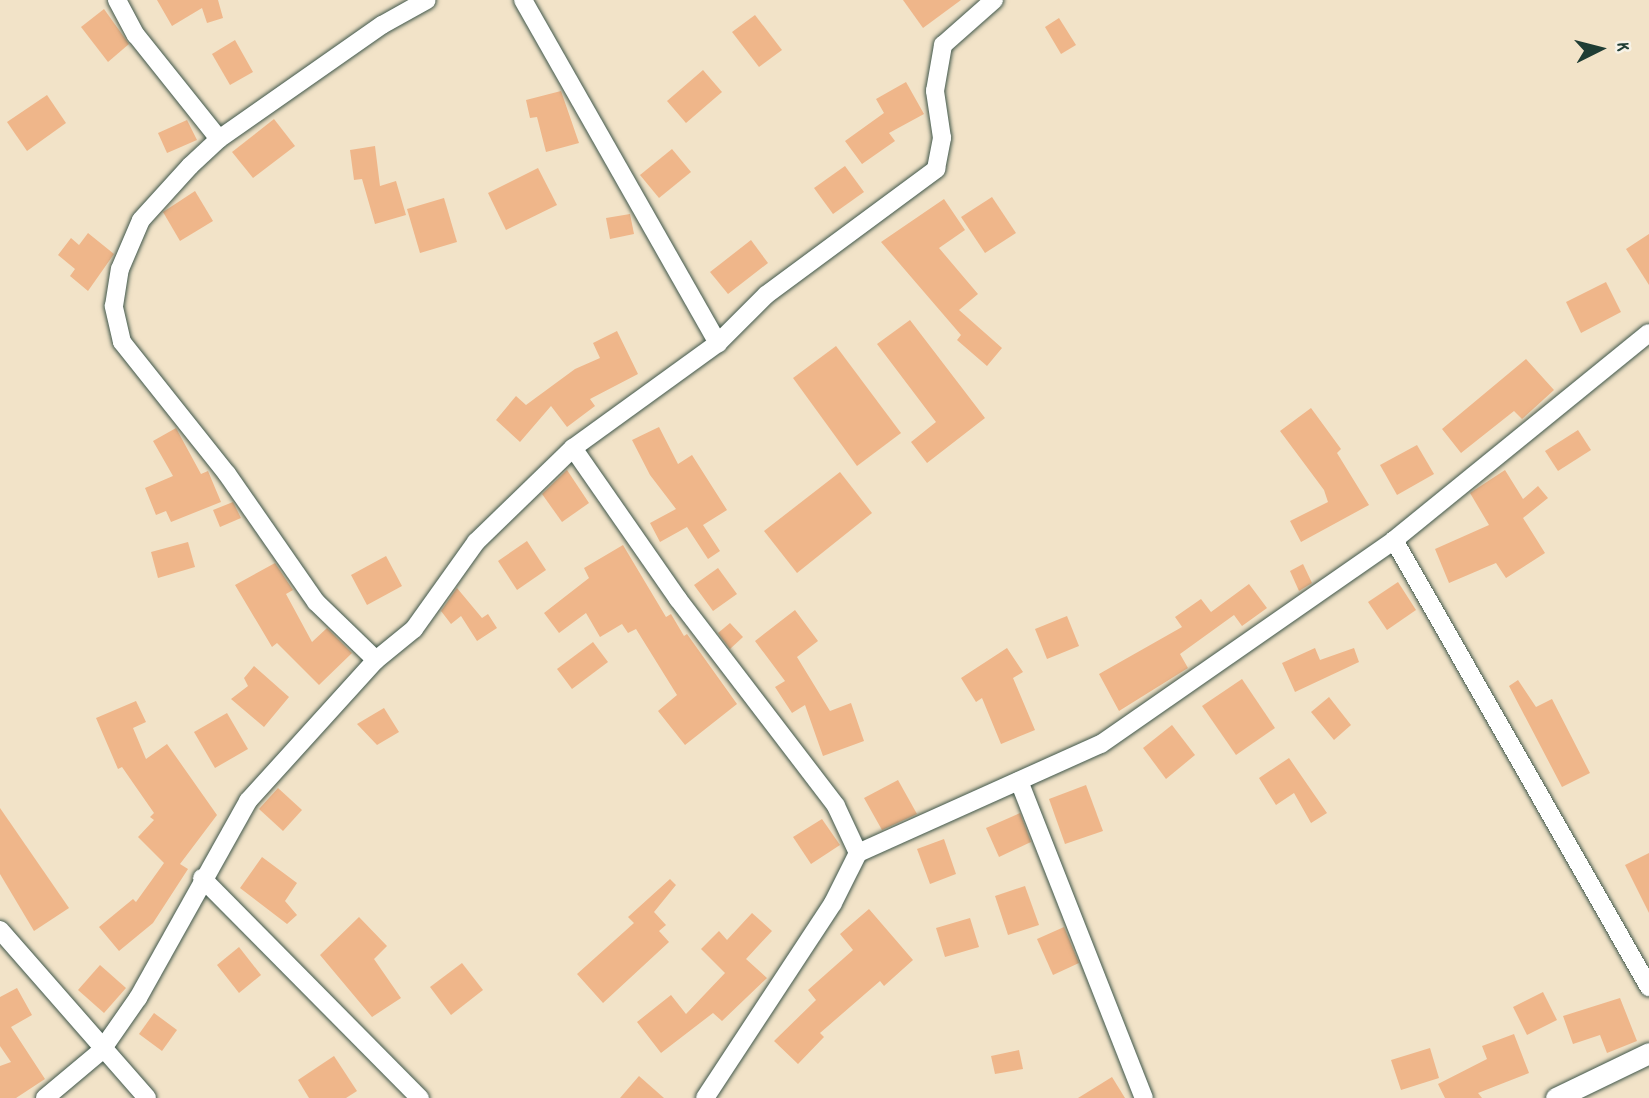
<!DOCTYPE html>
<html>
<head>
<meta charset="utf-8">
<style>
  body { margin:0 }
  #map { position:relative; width:1649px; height:1098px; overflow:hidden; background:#f2e3c8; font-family:Dekko,sans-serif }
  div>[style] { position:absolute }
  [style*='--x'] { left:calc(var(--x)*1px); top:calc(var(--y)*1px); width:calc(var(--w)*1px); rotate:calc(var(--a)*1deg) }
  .building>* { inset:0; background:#efb68a }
  .roads { filter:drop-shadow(0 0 2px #3f564a) drop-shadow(0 0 2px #3f564a) }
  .minor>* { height:18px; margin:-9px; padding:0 9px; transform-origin:9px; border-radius:9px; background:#fff }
  .tertiary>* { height:21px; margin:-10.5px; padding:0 10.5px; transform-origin:10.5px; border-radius:10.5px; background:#fff }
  span { translate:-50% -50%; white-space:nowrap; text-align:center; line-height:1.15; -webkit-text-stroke:6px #f7f3e8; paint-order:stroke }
  .north { position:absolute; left:1565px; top:14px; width:70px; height:70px; -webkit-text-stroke:5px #f7f3e8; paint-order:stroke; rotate:84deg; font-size:19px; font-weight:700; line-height:28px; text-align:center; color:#1f3d34 }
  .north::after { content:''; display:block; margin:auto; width:24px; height:32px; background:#1f3d34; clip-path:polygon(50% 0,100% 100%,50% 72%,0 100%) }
</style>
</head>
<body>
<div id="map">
  <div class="building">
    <i style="clip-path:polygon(157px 0,218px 0,223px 18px,207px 23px,202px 8px,172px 26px)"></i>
    <i style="clip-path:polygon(903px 0,961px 0,923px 28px)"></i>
    <i style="clip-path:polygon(104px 9px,129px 44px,108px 62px,81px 27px)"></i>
    <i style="clip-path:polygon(755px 15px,782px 50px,759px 67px,732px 32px)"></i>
    <i style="clip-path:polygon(1059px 18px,1076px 45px,1061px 54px,1045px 27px)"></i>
    <i style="clip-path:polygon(235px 40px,253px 72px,230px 85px,212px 54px)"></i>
    <i style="clip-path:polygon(703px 70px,722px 92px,686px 123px,667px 101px)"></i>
    <i style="clip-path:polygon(906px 82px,924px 114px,889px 133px,895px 141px,862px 164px,845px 141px,884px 113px,876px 99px)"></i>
    <i style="clip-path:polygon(561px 91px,579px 143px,546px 152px,537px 117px,530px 118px,526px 100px)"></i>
    <i style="clip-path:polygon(47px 95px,66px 123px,27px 151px,7px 122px)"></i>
    <i style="clip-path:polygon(274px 119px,295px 146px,253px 178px,232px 152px)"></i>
    <i style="clip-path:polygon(187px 120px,197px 140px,167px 153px,158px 133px)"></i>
    <i style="clip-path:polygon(375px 146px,380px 186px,396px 181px,406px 215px,375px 224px,362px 179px,354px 180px,350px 150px)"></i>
    <i style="clip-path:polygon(672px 149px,691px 172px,659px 198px,640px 175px)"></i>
    <i style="clip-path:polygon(845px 166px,864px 192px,833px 214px,814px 188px)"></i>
    <i style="clip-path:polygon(538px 168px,557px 205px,506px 230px,488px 193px)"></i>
    <i style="clip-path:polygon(195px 191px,213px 221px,180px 241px,163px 212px)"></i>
    <i style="clip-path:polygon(992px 197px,1016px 233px,985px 253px,961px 217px)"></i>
    <i style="clip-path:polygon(444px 198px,457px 242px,420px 253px,407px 209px)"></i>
    <i style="clip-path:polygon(944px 199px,965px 230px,939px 248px,978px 294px,959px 310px,1002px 348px,987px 366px,957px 340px,961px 335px,881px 242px)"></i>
    <i style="clip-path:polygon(630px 214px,634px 234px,610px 239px,606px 218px)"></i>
    <i style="clip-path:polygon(88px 233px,114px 254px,88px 291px,70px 276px,75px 269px,58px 255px,71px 238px,79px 245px)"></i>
    <i style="clip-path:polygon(1649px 234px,1649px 285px,1626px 249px)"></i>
    <i style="clip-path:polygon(751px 240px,768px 263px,728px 294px,710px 272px)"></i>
    <i style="clip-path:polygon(1606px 282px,1621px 312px,1581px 333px,1566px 302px)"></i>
    <i style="clip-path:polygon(910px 320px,985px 418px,927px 463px,911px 442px,936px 422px,877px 344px)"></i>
    <i style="clip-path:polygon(617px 331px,638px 374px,590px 399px,595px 406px,567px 427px,551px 406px,520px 442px,496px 420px,516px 396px,526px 405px,575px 369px,600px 358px,593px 343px)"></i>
    <i style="clip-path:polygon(836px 346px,901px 433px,857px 466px,793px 378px)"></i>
    <i style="clip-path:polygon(1526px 359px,1554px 390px,1522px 419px,1514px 411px,1461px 453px,1442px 429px)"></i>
    <i style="clip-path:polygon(1311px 408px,1341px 449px,1337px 453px,1369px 505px,1301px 542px,1290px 521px,1328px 502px,1324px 490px,1280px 431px)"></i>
    <i style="clip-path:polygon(659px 427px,678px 464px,692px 455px,727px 510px,703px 525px,720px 551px,708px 559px,687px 527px,660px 542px,650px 523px,676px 509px,650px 475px,632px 440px)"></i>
    <i style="clip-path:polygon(176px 428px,201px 474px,208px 471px,221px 502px,171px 522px,166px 511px,156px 515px,145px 488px,173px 476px,153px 441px)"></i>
    <i style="clip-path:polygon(1578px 430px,1591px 450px,1558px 471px,1545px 451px)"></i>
    <i style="clip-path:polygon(1417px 445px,1434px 474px,1397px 495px,1380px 465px)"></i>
    <i style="clip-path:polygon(567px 470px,589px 503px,562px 522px,542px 494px)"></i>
    <i style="clip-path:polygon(1505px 470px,1523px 499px,1538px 486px,1548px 498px,1523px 518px,1545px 553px,1506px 578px,1496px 563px,1449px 583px,1435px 549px,1489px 525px,1470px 493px)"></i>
    <i style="clip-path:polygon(840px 472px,872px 513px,797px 573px,764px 531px)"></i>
    <i style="clip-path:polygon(233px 502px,241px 518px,220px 527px,213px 510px)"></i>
    <i style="clip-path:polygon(527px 541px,546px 570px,517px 590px,498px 561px)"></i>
    <i style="clip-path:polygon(188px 542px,195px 567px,158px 578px,151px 552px)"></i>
    <i style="clip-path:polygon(623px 545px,666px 617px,671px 614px,684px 636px,687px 634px,737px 704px,685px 745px,658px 711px,677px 695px,636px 629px,628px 633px,622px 624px,600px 637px,586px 613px,559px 633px,544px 613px,589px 578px,584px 568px)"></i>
    <i style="clip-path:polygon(386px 556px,402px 586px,367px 605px,351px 575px)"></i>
    <i style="clip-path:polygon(275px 563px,293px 590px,286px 594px,312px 642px,327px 628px,352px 653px,319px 685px,277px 643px,272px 647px,235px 585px)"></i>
    <i style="clip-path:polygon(1303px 564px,1312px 583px,1299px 591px,1290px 571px)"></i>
    <i style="clip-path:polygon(718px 568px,737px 594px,713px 611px,694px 585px)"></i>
    <i style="clip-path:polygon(1398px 582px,1416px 610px,1387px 630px,1368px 602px)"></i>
    <i style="clip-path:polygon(1249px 584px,1267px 608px,1242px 626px,1234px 615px,1180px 654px,1188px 668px,1119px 711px,1099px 674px,1182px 627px,1175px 617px,1201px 599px,1211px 612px)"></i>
    <i style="clip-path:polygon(457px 588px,482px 618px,488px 614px,497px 628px,477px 641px,461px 616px,451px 624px,441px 611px)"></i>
    <i style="clip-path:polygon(795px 610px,818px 641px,797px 657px,830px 711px,851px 703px,864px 741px,823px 756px,805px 705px,792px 713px,775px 687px,785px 681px,755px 641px)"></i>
    <i style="clip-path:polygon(1067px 616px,1079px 646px,1047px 659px,1035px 629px)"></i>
    <i style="clip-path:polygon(730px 623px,743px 637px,730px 649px,718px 633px)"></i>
    <i style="clip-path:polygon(593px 642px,608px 662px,572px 689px,557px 669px)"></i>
    <i style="clip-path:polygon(1007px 648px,1023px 672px,1013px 678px,1035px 730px,1001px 744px,982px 698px,976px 702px,961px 678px)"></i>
    <i style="clip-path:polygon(1315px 648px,1320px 660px,1354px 648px,1359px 662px,1295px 692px,1282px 663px)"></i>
    <i style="clip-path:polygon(254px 666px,289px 697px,264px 727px,231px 699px,248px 686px,244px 678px)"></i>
    <i style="clip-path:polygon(1242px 679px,1275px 728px,1236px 755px,1202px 706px)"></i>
    <i style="clip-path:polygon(1518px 680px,1536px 707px,1552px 699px,1590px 773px,1562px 787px,1509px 686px)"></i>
    <i style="clip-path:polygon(1329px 697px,1351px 725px,1334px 740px,1311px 712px)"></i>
    <i style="clip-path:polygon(136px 701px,146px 722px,133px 728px,146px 759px,167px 744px,217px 815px,180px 864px,188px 869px,153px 923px,119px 951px,99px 927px,133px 899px,136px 902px,164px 863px,138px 837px,154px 820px,150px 817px,154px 813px,122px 767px,118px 769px,96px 718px)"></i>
    <i style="clip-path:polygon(384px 708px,399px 732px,377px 745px,357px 724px)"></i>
    <i style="clip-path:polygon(227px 713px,248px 749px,215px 768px,194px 732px)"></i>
    <i style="clip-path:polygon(1172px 725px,1195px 755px,1166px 779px,1143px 748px)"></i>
    <i style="clip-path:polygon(1289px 758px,1327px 813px,1311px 823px,1294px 793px,1276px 805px,1259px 778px)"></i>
    <i style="clip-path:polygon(898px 780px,917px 814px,882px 830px,864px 798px)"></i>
    <i style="clip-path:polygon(1086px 785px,1103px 831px,1065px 844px,1049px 799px)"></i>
    <i style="clip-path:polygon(278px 788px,302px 810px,283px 831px,259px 809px)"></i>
    <i style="clip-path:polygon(0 808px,69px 908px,34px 931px,0 874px)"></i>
    <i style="clip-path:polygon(1020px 813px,1031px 842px,999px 857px,986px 828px)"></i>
    <i style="clip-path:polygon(822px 819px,840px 845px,811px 864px,793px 837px)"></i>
    <i style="clip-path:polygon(944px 839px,956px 874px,930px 884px,917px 849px)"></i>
    <i style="clip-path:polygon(1649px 853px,1649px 913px,1625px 865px)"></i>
    <i style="clip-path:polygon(262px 857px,297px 883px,285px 901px,297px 915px,287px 924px,240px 888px)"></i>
    <i style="clip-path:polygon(670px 879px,676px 885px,654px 912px,666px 925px,659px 931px,669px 942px,603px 1003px,577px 974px,634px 923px,628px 917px)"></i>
    <i style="clip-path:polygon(1025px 886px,1039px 925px,1008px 935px,995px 896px)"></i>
    <i style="clip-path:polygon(869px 909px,913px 960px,884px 986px,880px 981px,820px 1033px,824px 1037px,798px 1064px,774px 1041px,816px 1000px,808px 990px,853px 950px,840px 934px)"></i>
    <i style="clip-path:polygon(752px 913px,772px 931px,746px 959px,767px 978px,722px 1021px,713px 1013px,661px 1053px,637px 1022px,671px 995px,686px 1014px,725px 973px,701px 949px,719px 931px,727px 940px)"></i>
    <i style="clip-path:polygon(359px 917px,387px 946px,374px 959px,401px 998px,372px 1017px,320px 955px)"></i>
    <i style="clip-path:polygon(970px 918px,979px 947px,945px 957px,936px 928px)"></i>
    <i style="clip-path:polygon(1064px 927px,1079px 963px,1053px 975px,1037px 939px)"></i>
    <i style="clip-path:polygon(239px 947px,261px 975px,239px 993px,217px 965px)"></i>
    <i style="clip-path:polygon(462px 963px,483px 990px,451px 1015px,430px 987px)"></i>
    <i style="clip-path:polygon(100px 965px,126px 988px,104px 1013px,78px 990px)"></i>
    <i style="clip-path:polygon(17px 988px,32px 1015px,11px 1027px,45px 1079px,16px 1098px,0 1098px,0 1066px,11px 1062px,0 1046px,0 997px)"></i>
    <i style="clip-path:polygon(1543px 992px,1557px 1020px,1527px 1035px,1513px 1007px)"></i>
    <i style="clip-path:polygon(1620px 998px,1637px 1041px,1607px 1053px,1600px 1035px,1573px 1044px,1563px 1016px)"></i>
    <i style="clip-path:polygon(154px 1013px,177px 1030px,162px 1051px,139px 1034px)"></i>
    <i style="clip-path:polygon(1514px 1034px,1529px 1073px,1478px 1093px,1482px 1098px,1445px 1098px,1438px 1084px,1487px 1059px,1482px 1046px)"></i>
    <i style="clip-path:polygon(1430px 1048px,1439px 1078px,1401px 1090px,1391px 1060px)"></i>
    <i style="clip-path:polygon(1019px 1050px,1023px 1069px,995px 1074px,991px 1056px)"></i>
    <i style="clip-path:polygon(334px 1056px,357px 1091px,346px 1098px,309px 1098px,298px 1080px)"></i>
    <i style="clip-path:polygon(639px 1076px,664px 1098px,620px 1098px)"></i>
    <i style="clip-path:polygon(1112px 1077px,1125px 1098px,1078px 1098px)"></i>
  </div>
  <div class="roads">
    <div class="minor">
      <i style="--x:117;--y:0;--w:40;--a:62"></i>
      <i style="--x:136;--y:35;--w:133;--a:51.4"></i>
      <i style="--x:523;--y:0;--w:395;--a:60.4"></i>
      <i style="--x:573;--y:448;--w:184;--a:55.2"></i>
      <i style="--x:678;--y:599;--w:260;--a:52.6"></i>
      <i style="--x:836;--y:806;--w:52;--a:64.9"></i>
      <i style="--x:1394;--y:540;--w:515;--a:60.3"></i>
      <i style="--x:376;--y:660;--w:83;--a:-136"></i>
      <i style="--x:316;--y:602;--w:156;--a:-124.8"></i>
      <i style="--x:227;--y:474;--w:169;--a:-128.5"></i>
      <i style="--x:122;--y:342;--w:37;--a:-103"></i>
      <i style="--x:114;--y:306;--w:37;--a:-81"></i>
      <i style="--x:120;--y:269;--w:53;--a:-66.8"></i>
      <i style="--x:141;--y:220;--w:73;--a:-47.8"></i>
      <i style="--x:190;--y:166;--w:40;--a:-43"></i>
      <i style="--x:219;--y:139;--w:199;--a:-35"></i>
      <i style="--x:382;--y:25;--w:51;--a:-29.1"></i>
      <i style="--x:1019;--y:781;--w:341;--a:68.5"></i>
      <i style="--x:202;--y:878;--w:310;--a:45.3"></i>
      <i style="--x:0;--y:930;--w:223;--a:48.8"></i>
      <i style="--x:45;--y:1098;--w:73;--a:-40"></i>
      <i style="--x:101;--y:1051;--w:65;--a:-55.1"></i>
      <i style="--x:138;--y:998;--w:226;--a:-60.8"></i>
      <i style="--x:248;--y:801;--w:190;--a:-47.8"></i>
      <i style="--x:376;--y:660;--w:49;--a:-39.2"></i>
      <i style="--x:414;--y:629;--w:107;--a:-54.5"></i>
      <i style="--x:476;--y:542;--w:135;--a:-44.1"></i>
      <i style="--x:573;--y:448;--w:179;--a:-35.9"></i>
      <i style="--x:718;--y:343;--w:68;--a:-45"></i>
      <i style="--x:766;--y:295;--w:212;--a:-36.5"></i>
      <i style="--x:936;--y:169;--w:32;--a:-79"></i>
      <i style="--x:942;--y:138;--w:48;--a:-98.5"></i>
      <i style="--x:935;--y:91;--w:47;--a:-80.1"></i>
      <i style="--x:943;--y:45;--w:68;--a:-41.4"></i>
      <i style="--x:705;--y:1098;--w:233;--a:-56.7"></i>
      <i style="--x:833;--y:903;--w:56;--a:-63.4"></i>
      <i style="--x:858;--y:853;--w:266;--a:-24.2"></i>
      <i style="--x:1101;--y:744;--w:357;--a:-34.8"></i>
      <i style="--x:1394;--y:540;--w:328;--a:-39.1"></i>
    </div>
    <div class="tertiary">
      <i style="--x:1556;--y:1098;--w:103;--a:-25.8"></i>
    </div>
  </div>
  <div class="north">K</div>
</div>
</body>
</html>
